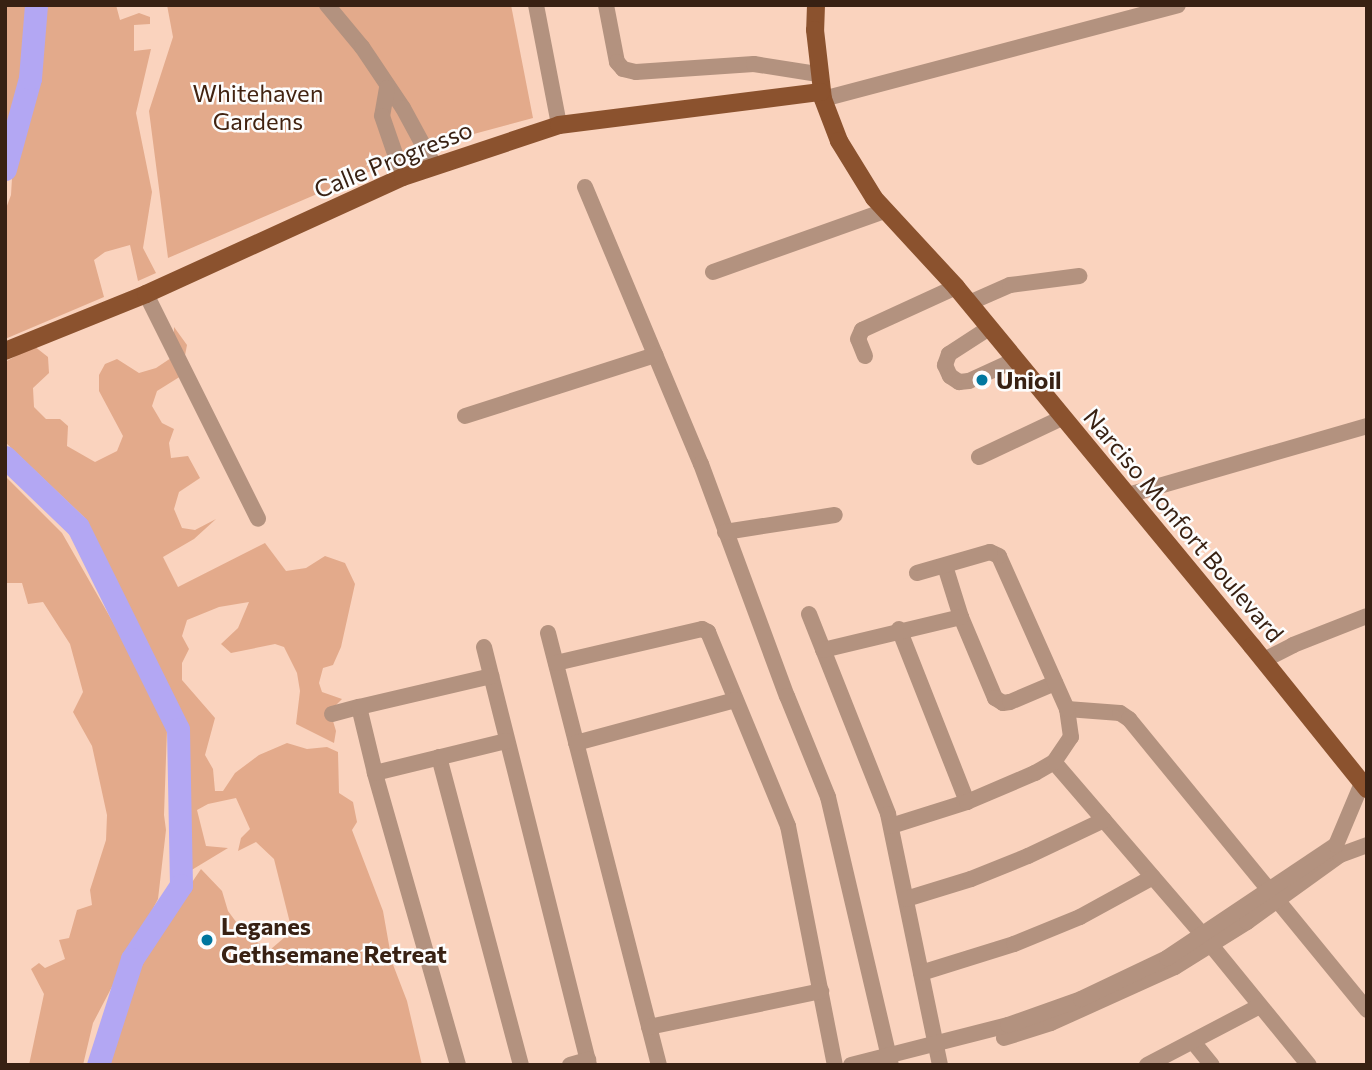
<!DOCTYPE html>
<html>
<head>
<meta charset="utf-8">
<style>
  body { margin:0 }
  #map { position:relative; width:1372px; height:1070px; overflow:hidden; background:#fad3be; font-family:Commissioner,sans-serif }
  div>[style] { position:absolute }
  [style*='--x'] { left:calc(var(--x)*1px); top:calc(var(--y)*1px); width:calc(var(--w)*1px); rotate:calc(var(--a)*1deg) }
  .green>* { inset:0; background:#e3aa8b }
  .river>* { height:23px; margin:-11.5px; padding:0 11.5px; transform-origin:11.5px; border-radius:11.5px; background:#b3a7f3 }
  .minor>* { height:16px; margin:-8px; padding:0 8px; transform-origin:8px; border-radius:8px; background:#b3927f }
  .major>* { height:18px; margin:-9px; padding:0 9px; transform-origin:9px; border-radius:9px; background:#8b522e }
  .dots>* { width:19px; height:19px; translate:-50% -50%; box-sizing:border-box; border:4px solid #fdfdfd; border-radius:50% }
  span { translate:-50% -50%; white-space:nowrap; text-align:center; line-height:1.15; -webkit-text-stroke:5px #fdfdfd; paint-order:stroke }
  .park-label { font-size:24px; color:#422311 }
  .street-label { font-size:24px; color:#382113 }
  .poi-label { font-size:24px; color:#382113; font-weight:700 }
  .left { translate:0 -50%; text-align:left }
  .frame { position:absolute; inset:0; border:7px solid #382113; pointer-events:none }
</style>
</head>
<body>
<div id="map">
  <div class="green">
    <i style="clip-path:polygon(5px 5px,29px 5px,25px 75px,5px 155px)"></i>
    <i style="clip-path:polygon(42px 5px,116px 5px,120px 20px,139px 13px,150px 17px,150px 24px,134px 25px,134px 51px,151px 49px,136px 113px,152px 192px,143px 248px,156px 273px,138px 281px,130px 245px,105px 252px,94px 260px,104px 297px,5px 339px,5px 211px,11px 195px,13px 161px,38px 75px)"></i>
    <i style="clip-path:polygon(167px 5px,511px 5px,533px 118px,429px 146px,168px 258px,149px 111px,173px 37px)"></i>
    <i style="clip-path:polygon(174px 327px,187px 345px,181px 376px,157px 391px,152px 406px,162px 423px,174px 429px,169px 443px,171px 458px,188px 456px,200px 478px,179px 492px,174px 509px,182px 528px,195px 530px,216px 519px,194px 539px,163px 557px,178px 587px,265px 543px,286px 571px,306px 568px,325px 556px,345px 563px,355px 584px,341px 647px,333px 665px,323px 668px,319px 683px,322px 692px,342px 699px,330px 711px,336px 731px,334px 743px,296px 724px,300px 691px,297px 673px,284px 647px,275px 644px,231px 653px,221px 644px,238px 628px,249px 602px,219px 607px,187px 620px,182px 636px,189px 649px,182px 663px,182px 680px,215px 718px,205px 755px,213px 769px,215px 791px,223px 791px,235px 773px,259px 755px,287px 743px,307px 749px,327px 747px,338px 752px,339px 793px,353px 802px,357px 822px,352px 830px,383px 911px,392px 962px,407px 1001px,422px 1065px,105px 1065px,138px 962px,201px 869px,222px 891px,228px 911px,248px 938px,271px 949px,292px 931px,274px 859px,256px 842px,238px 851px,241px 838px,250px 829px,236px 798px,208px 804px,197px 810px,206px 846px,228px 848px,190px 871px,186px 727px,85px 518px,5px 442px,5px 362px,34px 346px,48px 357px,49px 373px,33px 388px,34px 407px,46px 419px,60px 419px,68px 426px,67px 446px,95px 462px,117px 451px,123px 436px,99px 391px,99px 375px,105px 364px,117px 359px,139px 373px,156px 368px,174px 356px)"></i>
    <i style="clip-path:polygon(5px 476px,62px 533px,154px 694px,167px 730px,164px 815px,166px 830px,158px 899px,93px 1023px,83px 1065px,29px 1065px,44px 994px,31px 969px,39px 963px,45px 968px,65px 959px,59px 940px,69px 938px,77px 910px,92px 905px,90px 890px,106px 840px,107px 815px,92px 746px,73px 712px,83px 692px,70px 644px,43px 602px,28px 604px,22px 583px,5px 583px)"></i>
  </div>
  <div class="river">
    <i style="--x:5;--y:169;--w:94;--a:-74.6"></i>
    <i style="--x:30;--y:78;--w:73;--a:-85.3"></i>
    <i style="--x:5;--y:457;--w:101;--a:43.8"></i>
    <i style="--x:78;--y:527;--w:225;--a:63.7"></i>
    <i style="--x:178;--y:729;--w:156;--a:88.9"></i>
    <i style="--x:181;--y:885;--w:89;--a:123.5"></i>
    <i style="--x:132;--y:959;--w:111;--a:107.8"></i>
  </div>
  <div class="minor">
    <i style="--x:327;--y:5;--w:55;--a:50.2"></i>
    <i style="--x:362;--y:47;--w:73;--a:56.1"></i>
    <i style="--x:403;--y:108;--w:65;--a:61.5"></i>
    <i style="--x:536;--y:5;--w:122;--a:79.1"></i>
    <i style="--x:606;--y:5;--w:58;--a:79.1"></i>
    <i style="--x:617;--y:62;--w:9;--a:49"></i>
    <i style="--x:623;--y:69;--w:13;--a:13"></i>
    <i style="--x:636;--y:72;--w:118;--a:-3.9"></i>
    <i style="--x:754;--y:64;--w:65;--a:8.9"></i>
    <i style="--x:387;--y:88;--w:28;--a:100"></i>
    <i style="--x:382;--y:116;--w:65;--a:71"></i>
    <i style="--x:823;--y:99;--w:367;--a:-14.8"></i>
    <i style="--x:585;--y:187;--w:300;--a:67.3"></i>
    <i style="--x:701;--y:464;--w:247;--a:69.7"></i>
    <i style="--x:787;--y:696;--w:109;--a:67.9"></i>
    <i style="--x:828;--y:797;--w:275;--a:76.8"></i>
    <i style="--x:713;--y:272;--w:182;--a:-19.6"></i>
    <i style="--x:146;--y:294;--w:251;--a:63.5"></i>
    <i style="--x:969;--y:303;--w:45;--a:-23.7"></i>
    <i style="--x:1010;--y:285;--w:70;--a:-7.4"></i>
    <i style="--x:989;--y:328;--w:48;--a:147"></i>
    <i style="--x:949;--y:354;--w:12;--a:110"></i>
    <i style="--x:945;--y:365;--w:12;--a:66"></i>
    <i style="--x:950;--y:376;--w:11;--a:34"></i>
    <i style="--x:959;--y:382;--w:10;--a:-6"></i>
    <i style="--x:969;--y:381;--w:51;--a:-24.5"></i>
    <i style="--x:865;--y:356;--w:18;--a:-112"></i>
    <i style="--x:858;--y:339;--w:10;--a:-66"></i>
    <i style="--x:862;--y:330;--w:103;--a:-24.6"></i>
    <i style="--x:465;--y:416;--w:200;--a:-17.8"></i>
    <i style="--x:979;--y:457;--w:92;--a:-25.2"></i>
    <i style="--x:1128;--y:495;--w:249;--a:-16.1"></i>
    <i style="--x:725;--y:532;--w:111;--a:-8.8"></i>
    <i style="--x:945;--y:566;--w:53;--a:72.6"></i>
    <i style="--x:961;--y:617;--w:88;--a:67.2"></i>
    <i style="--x:995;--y:698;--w:9;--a:32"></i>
    <i style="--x:1003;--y:703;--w:7;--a:-8"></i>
    <i style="--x:1010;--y:702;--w:49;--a:-22.9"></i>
    <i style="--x:809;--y:614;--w:215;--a:68.4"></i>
    <i style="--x:888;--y:814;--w:256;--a:78.3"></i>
    <i style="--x:899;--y:629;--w:186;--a:68.5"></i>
    <i style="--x:548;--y:633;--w:446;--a:75.6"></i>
    <i style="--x:484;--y:647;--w:431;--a:75.9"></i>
    <i style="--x:823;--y:650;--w:142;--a:-13.4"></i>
    <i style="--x:1264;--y:660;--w:33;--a:-27"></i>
    <i style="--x:1293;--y:645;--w:79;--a:-21.4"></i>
    <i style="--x:556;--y:663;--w:150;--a:-13.1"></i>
    <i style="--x:702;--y:629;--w:7;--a:27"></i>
    <i style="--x:708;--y:632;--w:210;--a:67.6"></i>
    <i style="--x:788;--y:826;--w:244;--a:78.9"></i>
    <i style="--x:1067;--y:709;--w:53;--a:4.3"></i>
    <i style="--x:1120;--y:713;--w:11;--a:34"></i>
    <i style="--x:1129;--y:719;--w:376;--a:50.7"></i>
    <i style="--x:332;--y:714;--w:28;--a:-15"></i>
    <i style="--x:576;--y:743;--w:165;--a:-15.1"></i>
    <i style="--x:439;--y:757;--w:319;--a:75.1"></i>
    <i style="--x:1054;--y:762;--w:227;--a:49.3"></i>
    <i style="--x:1202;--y:934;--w:169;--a:50.8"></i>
    <i style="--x:375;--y:773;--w:135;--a:-13.7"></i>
    <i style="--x:891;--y:826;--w:80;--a:-17.5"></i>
    <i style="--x:967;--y:802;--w:74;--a:-23.1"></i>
    <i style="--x:1035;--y:773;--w:22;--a:-30"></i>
    <i style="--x:1054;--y:762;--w:30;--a:-56"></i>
    <i style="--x:1071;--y:737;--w:28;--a:-98"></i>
    <i style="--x:1067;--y:709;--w:167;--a:-114"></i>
    <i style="--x:999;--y:556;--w:10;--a:-156"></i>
    <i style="--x:990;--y:552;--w:76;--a:164"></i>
    <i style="--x:906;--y:899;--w:68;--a:-17.1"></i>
    <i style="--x:971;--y:879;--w:61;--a:-22"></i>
    <i style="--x:1028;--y:856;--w:84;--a:-25.3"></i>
    <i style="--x:921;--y:973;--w:97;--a:-17.3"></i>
    <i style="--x:1014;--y:944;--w:71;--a:-22.2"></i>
    <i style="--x:1080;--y:917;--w:83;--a:-28.7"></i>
    <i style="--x:649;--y:1027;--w:176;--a:-11.8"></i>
    <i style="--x:1004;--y:1038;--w:49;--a:-17.7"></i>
    <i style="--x:1051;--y:1023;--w:136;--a:-24.3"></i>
    <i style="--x:1175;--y:967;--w:85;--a:-32"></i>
    <i style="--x:1247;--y:922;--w:115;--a:-35.8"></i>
    <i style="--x:1340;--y:855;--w:29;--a:-20"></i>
    <i style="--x:1194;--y:1043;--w:28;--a:51"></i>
    <i style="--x:458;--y:1065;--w:304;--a:-105.9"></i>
    <i style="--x:375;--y:773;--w:68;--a:-103.6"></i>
    <i style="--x:359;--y:707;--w:136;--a:-13.2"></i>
    <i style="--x:570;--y:1065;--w:19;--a:-16"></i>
    <i style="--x:851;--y:1065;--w:162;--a:-14.3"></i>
    <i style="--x:1008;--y:1025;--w:77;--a:-19.6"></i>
    <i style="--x:1081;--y:999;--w:95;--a:-25.5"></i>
    <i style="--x:1167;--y:958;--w:203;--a:-33.8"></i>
    <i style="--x:1336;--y:845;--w:67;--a:-67.2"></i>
    <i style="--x:1147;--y:1065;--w:127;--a:-27.6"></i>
  </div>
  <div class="major">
    <i style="--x:816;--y:5;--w:25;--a:92"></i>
    <i style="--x:815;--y:30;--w:69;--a:83.4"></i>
    <i style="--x:823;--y:99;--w:45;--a:69.1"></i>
    <i style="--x:839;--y:141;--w:67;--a:58.4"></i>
    <i style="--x:874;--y:198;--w:121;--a:47.3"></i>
    <i style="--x:956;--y:287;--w:465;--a:50.5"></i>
    <i style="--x:1252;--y:646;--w:184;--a:51.2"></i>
    <i style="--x:5;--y:351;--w:152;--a:-22"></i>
    <i style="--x:146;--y:294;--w:282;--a:-24.5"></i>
    <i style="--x:403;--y:177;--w:164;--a:-18.4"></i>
    <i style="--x:559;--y:125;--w:264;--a:-7.2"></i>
  </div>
  <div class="dots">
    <i style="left:982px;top:380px;background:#00779f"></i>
    <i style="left:207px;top:940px;background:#00779f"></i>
  </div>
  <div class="park-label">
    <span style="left:258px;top:107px">Whitehaven<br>Gardens</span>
  </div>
  <div class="street-label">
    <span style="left:393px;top:159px;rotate:-22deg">Calle Progresso</span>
    <span style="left:1184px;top:525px;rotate:50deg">Narciso Monfort Boulevard</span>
  </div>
  <div class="poi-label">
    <span class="left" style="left:996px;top:380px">Unioil</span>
    <span class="left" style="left:221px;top:940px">Leganes<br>Gethsemane Retreat</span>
  </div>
  <div class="frame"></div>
</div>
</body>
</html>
